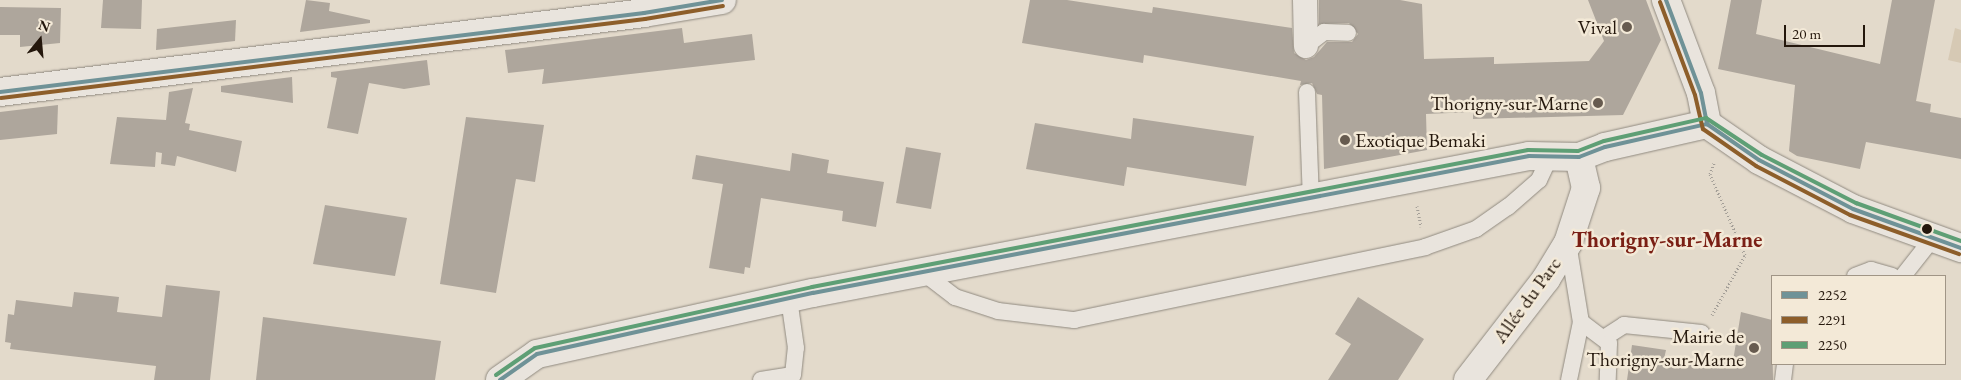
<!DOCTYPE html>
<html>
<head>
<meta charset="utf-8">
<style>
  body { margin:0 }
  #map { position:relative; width:1961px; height:380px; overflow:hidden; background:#e3dacb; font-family:"EB Garamond",serif }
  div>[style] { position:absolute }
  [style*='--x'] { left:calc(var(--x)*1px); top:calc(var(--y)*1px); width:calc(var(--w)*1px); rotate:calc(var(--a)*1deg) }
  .green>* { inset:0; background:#d6c9b4 }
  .building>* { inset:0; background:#aea69c }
  .path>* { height:3px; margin-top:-1.5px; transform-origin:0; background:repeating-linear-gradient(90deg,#a39e97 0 1px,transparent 0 3.5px) }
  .roads { filter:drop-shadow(0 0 1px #908a80) drop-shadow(0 0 1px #908a80) }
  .service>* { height:16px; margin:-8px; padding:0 8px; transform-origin:8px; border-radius:8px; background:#e9e4dd }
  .pedestrian>* { height:24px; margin:-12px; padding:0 12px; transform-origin:12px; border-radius:12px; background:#e9e4dd }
  .minor>* { height:28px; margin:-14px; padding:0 14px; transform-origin:14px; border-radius:14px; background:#e9e4dd }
  .tertiary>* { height:28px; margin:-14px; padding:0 14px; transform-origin:14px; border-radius:14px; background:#e9e4dd }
  .bus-1>* { height:4px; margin:-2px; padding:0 2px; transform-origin:2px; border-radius:2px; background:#6f9297 }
  .bus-2>* { height:4px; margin:-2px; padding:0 2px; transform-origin:2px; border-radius:2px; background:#8d5e2a }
  .bus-3>* { height:4px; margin:-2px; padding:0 2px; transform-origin:2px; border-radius:2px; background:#5e9f75 }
  .dots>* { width:14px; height:14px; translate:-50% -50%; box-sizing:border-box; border:2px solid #f3e9d7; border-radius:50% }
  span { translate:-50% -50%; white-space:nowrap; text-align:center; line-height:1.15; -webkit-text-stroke:5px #f3e9d7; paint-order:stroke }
  .poi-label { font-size:20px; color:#24170c }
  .right { translate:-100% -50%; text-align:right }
  .left { translate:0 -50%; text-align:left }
  .street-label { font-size:20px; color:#24170c }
  .quarter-label { font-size:22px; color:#7a1f14; font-weight:700 }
  .legend { position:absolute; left:1771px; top:275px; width:175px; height:90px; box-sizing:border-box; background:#f3e9d7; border:1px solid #a09586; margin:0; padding:6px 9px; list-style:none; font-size:15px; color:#24170c }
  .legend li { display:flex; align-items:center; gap:10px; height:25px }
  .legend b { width:25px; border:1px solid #a09586 }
  .north { position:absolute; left:15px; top:15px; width:50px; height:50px; -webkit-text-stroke:4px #f3e9d7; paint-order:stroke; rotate:17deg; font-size:14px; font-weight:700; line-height:20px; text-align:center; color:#24170c }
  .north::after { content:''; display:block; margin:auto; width:18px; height:22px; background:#24170c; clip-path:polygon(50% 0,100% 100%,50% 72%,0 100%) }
  .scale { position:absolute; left:1784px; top:25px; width:81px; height:22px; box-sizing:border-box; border:2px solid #24170c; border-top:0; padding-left:6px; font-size:15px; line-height:18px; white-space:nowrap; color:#24170c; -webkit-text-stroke:4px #f3e9d7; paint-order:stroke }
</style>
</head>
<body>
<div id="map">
  <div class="green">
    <i style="clip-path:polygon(1955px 28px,1961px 30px,1961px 63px,1948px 60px)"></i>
  </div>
  <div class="building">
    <i style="clip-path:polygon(103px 0,142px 0,141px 29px,101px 28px)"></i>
    <i style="clip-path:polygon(306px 0,330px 3px,329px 11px,370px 20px,370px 23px,300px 32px)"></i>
    <i style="clip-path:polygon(1030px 0,1067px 0,1152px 13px,1153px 7px,1292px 28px,1294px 53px,1306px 60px,1314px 57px,1327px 42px,1352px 42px,1358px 34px,1349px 23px,1319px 24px,1319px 0,1400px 0,1422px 4px,1424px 59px,1494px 57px,1494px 64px,1589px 61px,1604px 41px,1588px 0,1646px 0,1661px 40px,1623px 115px,1473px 119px,1473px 112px,1426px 114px,1427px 150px,1324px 169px,1322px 95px,1317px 94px,1312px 83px,1300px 85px,1301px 81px,1144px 55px,1143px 63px,1022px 43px)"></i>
    <i style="clip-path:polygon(1731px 0,1762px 0,1756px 34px,1880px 64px,1892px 0,1935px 0,1916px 101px,1931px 104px,1930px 112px,1961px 118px,1961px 159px,1866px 142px,1860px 169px,1797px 156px,1789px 151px,1795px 85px,1718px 69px)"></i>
    <i style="clip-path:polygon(0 7px,61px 8px,60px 43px,20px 47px,20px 35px,0 35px)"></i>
    <i style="clip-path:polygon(236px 20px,235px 41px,156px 50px,157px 29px)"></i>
    <i style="clip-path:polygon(682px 28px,684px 43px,752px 34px,755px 60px,542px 84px,544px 69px,508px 73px,505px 50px)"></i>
    <i style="clip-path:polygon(427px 60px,430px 85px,404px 89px,369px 83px,358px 134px,327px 128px,337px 78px,331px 77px,331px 72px)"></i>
    <i style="clip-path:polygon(292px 77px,293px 103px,221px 92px,221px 86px)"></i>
    <i style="clip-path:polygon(193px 88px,185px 123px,190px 124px,189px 130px,242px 141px,236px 172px,177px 156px,175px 166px,161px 164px,162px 153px,156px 152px,155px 167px,110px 164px,117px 117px,166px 120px,169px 92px)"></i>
    <i style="clip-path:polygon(58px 105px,57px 134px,0 140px,0 112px)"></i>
    <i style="clip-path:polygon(466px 117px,544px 125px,535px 182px,516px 179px,496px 293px,440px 284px)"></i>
    <i style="clip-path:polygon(1133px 118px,1254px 136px,1246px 186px,1127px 167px,1124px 186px,1026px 169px,1035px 123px,1131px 139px)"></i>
    <i style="clip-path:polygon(906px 147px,941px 153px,931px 209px,896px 203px)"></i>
    <i style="clip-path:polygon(792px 153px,829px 160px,827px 173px,884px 182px,876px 227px,842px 221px,843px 211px,761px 198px,750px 268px,745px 267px,744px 274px,709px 268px,723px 184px,692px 179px,696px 155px,790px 171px)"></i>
    <i style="clip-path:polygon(325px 205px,407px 218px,395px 276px,313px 264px)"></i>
    <i style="clip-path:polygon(166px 285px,220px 291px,210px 380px,154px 380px,156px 366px,10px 349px,11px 343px,5px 342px,8px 314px,14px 315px,16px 300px,72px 307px,74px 292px,119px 297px,117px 312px,162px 317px)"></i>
    <i style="clip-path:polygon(1358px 297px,1424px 339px,1398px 380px,1328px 380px,1351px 344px,1335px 334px)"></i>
    <i style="clip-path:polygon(1741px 312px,1772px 320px,1773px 380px,1627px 380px,1632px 345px,1666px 350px,1664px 359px,1706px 366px,1707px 357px,1733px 361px)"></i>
    <i style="clip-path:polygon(263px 317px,441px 341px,435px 380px,256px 380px)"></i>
  </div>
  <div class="path">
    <i style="--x:1417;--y:206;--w:21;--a:79"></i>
    <i style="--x:1712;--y:315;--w:68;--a:-61.2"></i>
    <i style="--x:1745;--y:255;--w:88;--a:-113.4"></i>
    <i style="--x:1710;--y:174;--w:12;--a:-70"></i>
  </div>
  <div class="roads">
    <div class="service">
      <i style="--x:1306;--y:46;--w:23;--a:-38"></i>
      <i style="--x:1324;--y:32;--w:24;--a:2"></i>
      <i style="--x:1307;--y:92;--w:107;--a:87.9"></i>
      <i style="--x:1568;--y:243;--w:80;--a:80.7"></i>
      <i style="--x:921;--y:271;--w:43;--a:37.4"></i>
      <i style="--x:955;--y:297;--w:45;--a:18"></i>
      <i style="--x:998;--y:311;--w:77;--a:6.8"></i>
      <i style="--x:1074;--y:320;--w:359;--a:-11.7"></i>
      <i style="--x:1425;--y:247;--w:54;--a:-19.4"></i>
      <i style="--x:1476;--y:229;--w:39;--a:-35"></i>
      <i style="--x:1508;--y:207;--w:41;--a:-41.1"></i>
      <i style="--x:1539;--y:180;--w:29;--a:-65"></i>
      <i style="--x:1855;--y:276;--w:17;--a:-21"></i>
      <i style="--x:1871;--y:270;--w:22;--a:16"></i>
      <i style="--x:1903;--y:276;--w:48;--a:-51.7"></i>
      <i style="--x:1604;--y:338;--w:24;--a:-33"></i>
      <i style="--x:1624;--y:325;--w:78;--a:5.9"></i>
      <i style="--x:761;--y:380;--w:32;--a:-9"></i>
      <i style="--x:793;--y:375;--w:27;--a:-84"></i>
      <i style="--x:796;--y:348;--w:49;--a:-98.1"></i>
      <i style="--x:1569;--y:380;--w:59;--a:-78.3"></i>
      <i style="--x:1581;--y:322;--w:35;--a:37"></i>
      <i style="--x:1609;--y:343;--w:37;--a:92"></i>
      <i style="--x:1783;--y:380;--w:16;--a:-83"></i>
    </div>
    <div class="pedestrian">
      <i style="--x:1305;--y:0;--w:46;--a:88.8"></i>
    </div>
    <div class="minor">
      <i style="--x:1666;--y:0;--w:99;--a:69.4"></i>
      <i style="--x:1701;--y:93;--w:32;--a:79"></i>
      <i style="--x:1707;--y:124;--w:63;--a:34.7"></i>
      <i style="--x:1759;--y:160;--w:106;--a:27.5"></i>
      <i style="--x:1853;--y:209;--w:115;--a:19.9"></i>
      <i style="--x:500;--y:380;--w:45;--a:-35.1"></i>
      <i style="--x:537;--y:354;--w:283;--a:-12.5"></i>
      <i style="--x:813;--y:293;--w:729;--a:-10.83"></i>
      <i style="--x:1529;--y:156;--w:50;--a:1.1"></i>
      <i style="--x:1579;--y:157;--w:28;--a:-21"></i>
      <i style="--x:1605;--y:147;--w:105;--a:-12.7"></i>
      <i style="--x:1468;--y:380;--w:128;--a:-52.3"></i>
      <i style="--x:1546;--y:279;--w:42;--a:-58.6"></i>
      <i style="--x:1568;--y:243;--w:58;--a:-71.9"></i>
      <i style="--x:1586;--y:188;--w:32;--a:-103"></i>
    </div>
    <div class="tertiary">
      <i style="--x:0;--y:92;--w:649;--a:-6.99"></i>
      <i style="--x:644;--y:13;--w:79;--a:-9.5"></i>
    </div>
  </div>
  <div class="bus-1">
    <i style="--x:1666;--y:0;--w:99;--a:69.4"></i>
    <i style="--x:1701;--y:93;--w:32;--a:79"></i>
    <i style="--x:1707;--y:124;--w:63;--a:34.7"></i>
    <i style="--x:1759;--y:160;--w:106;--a:27.5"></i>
    <i style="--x:1853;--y:209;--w:115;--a:19.9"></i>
    <i style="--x:0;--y:92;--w:649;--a:-6.99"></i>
    <i style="--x:644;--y:13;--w:79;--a:-9.5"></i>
    <i style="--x:500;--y:380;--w:45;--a:-35.1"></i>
    <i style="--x:537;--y:354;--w:283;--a:-12.5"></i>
    <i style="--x:813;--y:293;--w:729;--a:-10.83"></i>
    <i style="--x:1529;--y:156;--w:50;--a:1.1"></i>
    <i style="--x:1579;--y:157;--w:28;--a:-21"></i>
    <i style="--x:1605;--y:147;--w:105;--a:-12.7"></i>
  </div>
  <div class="bus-2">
    <i style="--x:1660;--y:2;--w:99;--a:69.4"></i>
    <i style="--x:1695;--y:95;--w:35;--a:77"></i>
    <i style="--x:1703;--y:129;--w:65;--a:34.9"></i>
    <i style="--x:1756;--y:166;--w:106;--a:27.5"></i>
    <i style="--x:1850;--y:215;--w:116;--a:19.7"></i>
    <i style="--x:1;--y:98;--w:649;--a:-6.99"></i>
    <i style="--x:645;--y:19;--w:79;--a:-9.5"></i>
  </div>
  <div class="bus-3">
    <i style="--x:496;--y:375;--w:47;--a:-34.7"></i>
    <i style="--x:535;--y:348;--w:284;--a:-12.4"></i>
    <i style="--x:812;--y:287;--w:729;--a:-10.83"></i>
    <i style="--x:1528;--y:150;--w:50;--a:1.1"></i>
    <i style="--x:1578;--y:151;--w:28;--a:-21"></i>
    <i style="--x:1604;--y:141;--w:105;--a:-12.7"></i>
    <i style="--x:1706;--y:118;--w:67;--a:33.5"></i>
    <i style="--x:1762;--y:155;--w:106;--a:27.1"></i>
    <i style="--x:1856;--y:203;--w:112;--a:19.9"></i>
  </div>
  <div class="dots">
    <i style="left:1627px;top:27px;background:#675b4f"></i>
    <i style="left:1598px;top:103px;background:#675b4f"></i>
    <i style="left:1345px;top:140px;background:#675b4f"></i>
    <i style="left:1927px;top:229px;background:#24170c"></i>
    <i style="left:1754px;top:348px;background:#675b4f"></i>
  </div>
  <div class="poi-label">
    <span class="right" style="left:1617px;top:27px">Vival</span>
    <span class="right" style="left:1588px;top:103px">Thorigny-sur-Marne</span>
    <span class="left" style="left:1355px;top:140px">Exotique Bemaki</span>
    <span class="right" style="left:1744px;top:348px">Mairie de<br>Thorigny-sur-Marne</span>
  </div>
  <div class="street-label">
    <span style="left:1527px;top:300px;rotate:-54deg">Allée du Parc</span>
  </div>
  <div class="quarter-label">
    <span style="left:1667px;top:240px">Thorigny-sur-Marne</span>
  </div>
  <ul class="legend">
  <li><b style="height:6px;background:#6f9297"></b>2252</li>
  <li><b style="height:6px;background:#8d5e2a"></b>2291</li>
  <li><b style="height:6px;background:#5e9f75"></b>2250</li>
  </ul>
  <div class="north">N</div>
  <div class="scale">20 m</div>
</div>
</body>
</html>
